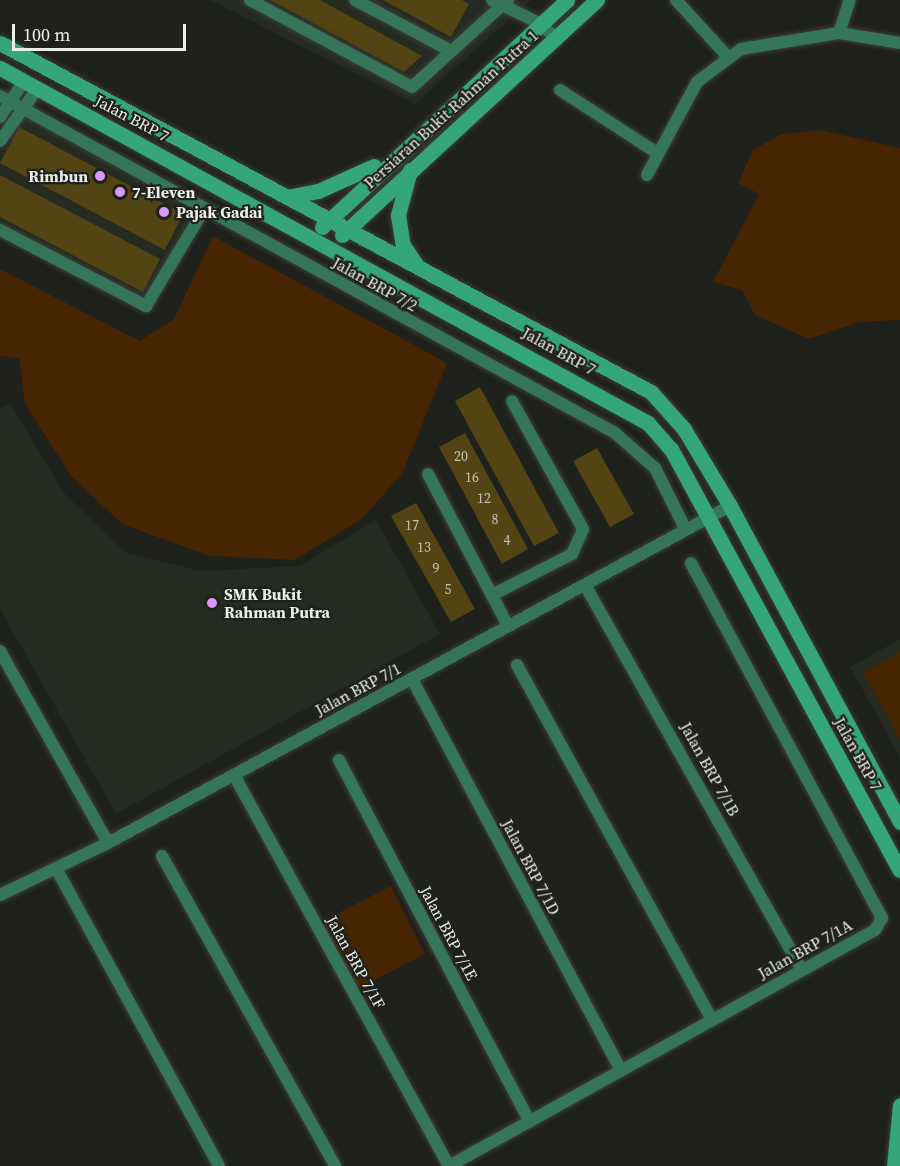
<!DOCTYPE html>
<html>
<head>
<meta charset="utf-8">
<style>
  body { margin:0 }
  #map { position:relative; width:900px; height:1166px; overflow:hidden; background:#1f211c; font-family:"Source Serif 4",serif }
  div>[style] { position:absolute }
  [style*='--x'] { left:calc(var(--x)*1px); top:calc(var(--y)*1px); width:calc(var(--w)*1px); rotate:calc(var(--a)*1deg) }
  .built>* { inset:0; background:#262b21 }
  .green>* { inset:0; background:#472402 }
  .building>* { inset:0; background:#524513 }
  .roads { filter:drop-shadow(0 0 2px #3c3e39) drop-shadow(0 0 2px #3c3e39) }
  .minor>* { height:12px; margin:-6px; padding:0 6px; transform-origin:6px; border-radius:6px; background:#35755a }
  .secondary>* { height:15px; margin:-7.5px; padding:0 7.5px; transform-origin:7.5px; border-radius:7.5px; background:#35a57b }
  .dots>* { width:16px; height:16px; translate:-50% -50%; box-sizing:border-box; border:3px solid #1f211c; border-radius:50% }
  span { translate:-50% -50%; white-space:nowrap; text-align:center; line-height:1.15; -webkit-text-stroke:4.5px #1f211c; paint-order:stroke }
  .number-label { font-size:14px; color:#c5c3b4 }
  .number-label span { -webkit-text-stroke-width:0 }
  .street-label { font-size:16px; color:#ebedea }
  .poi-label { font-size:16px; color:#ebedea; font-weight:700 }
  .right { translate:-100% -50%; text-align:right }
  .left { translate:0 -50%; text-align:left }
  .scale { position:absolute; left:12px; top:24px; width:174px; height:27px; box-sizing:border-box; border:3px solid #ebedea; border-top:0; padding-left:8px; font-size:18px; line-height:21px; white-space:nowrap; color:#ebedea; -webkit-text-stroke:4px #1f211c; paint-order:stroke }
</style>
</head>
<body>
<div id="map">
  <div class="built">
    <i style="clip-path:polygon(210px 0,531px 0,415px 104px)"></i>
    <i style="clip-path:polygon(26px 115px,181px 199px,191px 222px,150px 294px,138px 299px,0 225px,0 148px)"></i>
    <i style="clip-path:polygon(10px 403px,65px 494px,126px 553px,201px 571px,300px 566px,376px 520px,440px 634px,116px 814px,0 609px,0 409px)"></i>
    <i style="clip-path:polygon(900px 639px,900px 757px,850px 667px)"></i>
  </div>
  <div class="green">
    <i style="clip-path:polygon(820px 130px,900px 148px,900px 320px,860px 322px,809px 339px,755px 315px,742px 290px,713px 282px,759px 194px,738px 183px,753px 150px,781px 134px)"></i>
    <i style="clip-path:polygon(213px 236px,447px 363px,403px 472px,363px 518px,295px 560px,210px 556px,122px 524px,71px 476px,25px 404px,19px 358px,0 356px,0 269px,140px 341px,174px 319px)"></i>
    <i style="clip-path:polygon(900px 652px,900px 738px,863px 673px)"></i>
    <i style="clip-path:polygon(391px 886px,425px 954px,357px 989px,321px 922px)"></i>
  </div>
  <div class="building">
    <i style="clip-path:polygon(270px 0,320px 0,422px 56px,404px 72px)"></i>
    <i style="clip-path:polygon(383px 0,462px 0,469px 4px,451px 37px)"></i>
    <i style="clip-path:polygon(19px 127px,183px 214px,165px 250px,0 163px)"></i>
    <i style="clip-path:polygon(0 175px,160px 259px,143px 292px,0 217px)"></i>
    <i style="clip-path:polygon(480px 387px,559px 533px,534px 546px,455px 401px)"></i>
    <i style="clip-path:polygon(465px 433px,528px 549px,502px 564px,439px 447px)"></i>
    <i style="clip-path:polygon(597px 448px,634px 514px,610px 527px,573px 461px)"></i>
    <i style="clip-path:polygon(416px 503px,475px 609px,451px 622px,391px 516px)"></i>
  </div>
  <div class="roads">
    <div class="minor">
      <i style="--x:250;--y:0;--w:184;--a:28.2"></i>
      <i style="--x:412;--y:87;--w:130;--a:-42.2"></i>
      <i style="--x:355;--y:0;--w:109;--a:28"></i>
      <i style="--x:492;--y:0;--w:55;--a:26.1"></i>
      <i style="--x:541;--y:24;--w:21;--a:45"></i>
      <i style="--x:676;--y:0;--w:77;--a:47.6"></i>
      <i style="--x:839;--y:33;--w:35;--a:-72"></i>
      <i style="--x:560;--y:90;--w:114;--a:32.9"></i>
      <i style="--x:0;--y:96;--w:701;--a:28.72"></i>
      <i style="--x:615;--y:433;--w:53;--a:41.2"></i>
      <i style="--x:655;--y:468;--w:69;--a:63.4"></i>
      <i style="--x:0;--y:117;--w:43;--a:-56.3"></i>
      <i style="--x:0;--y:141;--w:65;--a:-54.4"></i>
      <i style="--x:647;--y:175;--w:106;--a:-61.7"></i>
      <i style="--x:697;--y:82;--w:55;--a:-36.9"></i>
      <i style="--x:741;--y:49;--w:99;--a:-9.3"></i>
      <i style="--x:839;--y:33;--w:62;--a:9.3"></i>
      <i style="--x:0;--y:230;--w:165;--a:27.5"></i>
      <i style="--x:146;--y:306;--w:114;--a:-59"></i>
      <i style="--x:428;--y:474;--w:172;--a:62.2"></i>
      <i style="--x:585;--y:585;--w:442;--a:60.6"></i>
      <i style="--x:492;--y:595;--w:90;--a:-27.1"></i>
      <i style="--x:572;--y:554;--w:27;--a:-66"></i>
      <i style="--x:583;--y:529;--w:146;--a:-119"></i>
      <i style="--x:0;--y:651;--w:220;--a:60.6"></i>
      <i style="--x:517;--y:665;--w:404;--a:61.2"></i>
      <i style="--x:412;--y:679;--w:444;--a:61.9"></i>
      <i style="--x:339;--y:760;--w:409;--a:62.2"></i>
      <i style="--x:234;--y:775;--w:446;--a:61.2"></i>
      <i style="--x:162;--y:856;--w:355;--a:60.8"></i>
      <i style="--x:57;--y:870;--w:337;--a:61.3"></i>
      <i style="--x:0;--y:895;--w:120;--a:-25.7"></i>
      <i style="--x:108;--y:843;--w:707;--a:-28.45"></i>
      <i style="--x:449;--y:1166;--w:487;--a:-29"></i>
      <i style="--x:875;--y:930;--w:14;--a:-60"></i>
      <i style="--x:882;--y:918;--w:403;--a:-118.3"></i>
    </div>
    <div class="secondary">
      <i style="--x:0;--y:43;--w:739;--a:28.2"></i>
      <i style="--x:651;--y:392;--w:50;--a:48.3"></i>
      <i style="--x:684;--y:429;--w:90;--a:59.1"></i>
      <i style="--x:730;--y:506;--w:359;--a:61.7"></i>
      <i style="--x:0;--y:68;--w:739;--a:28.72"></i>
      <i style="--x:648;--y:423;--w:35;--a:49"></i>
      <i style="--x:671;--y:449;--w:479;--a:61.5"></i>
      <i style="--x:410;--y:170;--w:47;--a:104.9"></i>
      <i style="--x:398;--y:215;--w:30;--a:81"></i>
      <i style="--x:403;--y:245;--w:25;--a:56"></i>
      <i style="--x:287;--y:197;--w:32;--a:-11"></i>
      <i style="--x:318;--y:191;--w:61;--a:-24.1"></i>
      <i style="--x:322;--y:227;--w:334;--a:-42.8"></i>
      <i style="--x:342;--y:235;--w:347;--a:-42.7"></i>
      <i style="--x:894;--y:1166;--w:61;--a:-84.4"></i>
    </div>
  </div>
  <div class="dots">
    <i style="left:100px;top:176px;background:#d99af7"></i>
    <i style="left:120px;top:192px;background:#d99af7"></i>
    <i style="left:164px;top:212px;background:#d99af7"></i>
    <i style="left:212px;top:603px;background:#d99af7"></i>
  </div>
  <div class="number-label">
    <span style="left:461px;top:456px">20</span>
    <span style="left:472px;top:477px">16</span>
    <span style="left:484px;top:498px">12</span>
    <span style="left:495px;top:519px">8</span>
    <span style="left:412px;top:525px">17</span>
    <span style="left:507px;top:540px">4</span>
    <span style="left:424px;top:547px">13</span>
    <span style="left:436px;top:568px">9</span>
    <span style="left:448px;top:589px">5</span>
  </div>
  <div class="street-label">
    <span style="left:451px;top:109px;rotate:-42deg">Persiaran Bukit Rahman Putra 1</span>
    <span style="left:132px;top:118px;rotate:28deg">Jalan BRP 7</span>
    <span style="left:375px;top:284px;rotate:29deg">Jalan BRP 7/2</span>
    <span style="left:559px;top:351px;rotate:29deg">Jalan BRP 7</span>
    <span style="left:358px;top:689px;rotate:-28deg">Jalan BRP 7/1</span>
    <span style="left:858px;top:754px;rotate:61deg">Jalan BRP 7</span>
    <span style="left:710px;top:769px;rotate:61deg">Jalan BRP 7/1B</span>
    <span style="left:531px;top:867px;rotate:62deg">Jalan BRP 7/1D</span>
    <span style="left:449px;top:933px;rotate:62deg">Jalan BRP 7/1E</span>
    <span style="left:805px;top:949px;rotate:-29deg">Jalan BRP 7/1A</span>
    <span style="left:356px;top:962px;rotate:61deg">Jalan BRP 7/1F</span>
  </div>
  <div class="poi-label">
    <span class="right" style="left:88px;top:176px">Rimbun</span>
    <span class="left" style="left:132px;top:192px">7-Eleven</span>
    <span class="left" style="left:176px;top:212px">Pajak Gadai</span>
    <span class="left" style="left:224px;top:603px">SMK Bukit<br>Rahman Putra</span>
  </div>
  <div class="scale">100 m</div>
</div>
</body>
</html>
